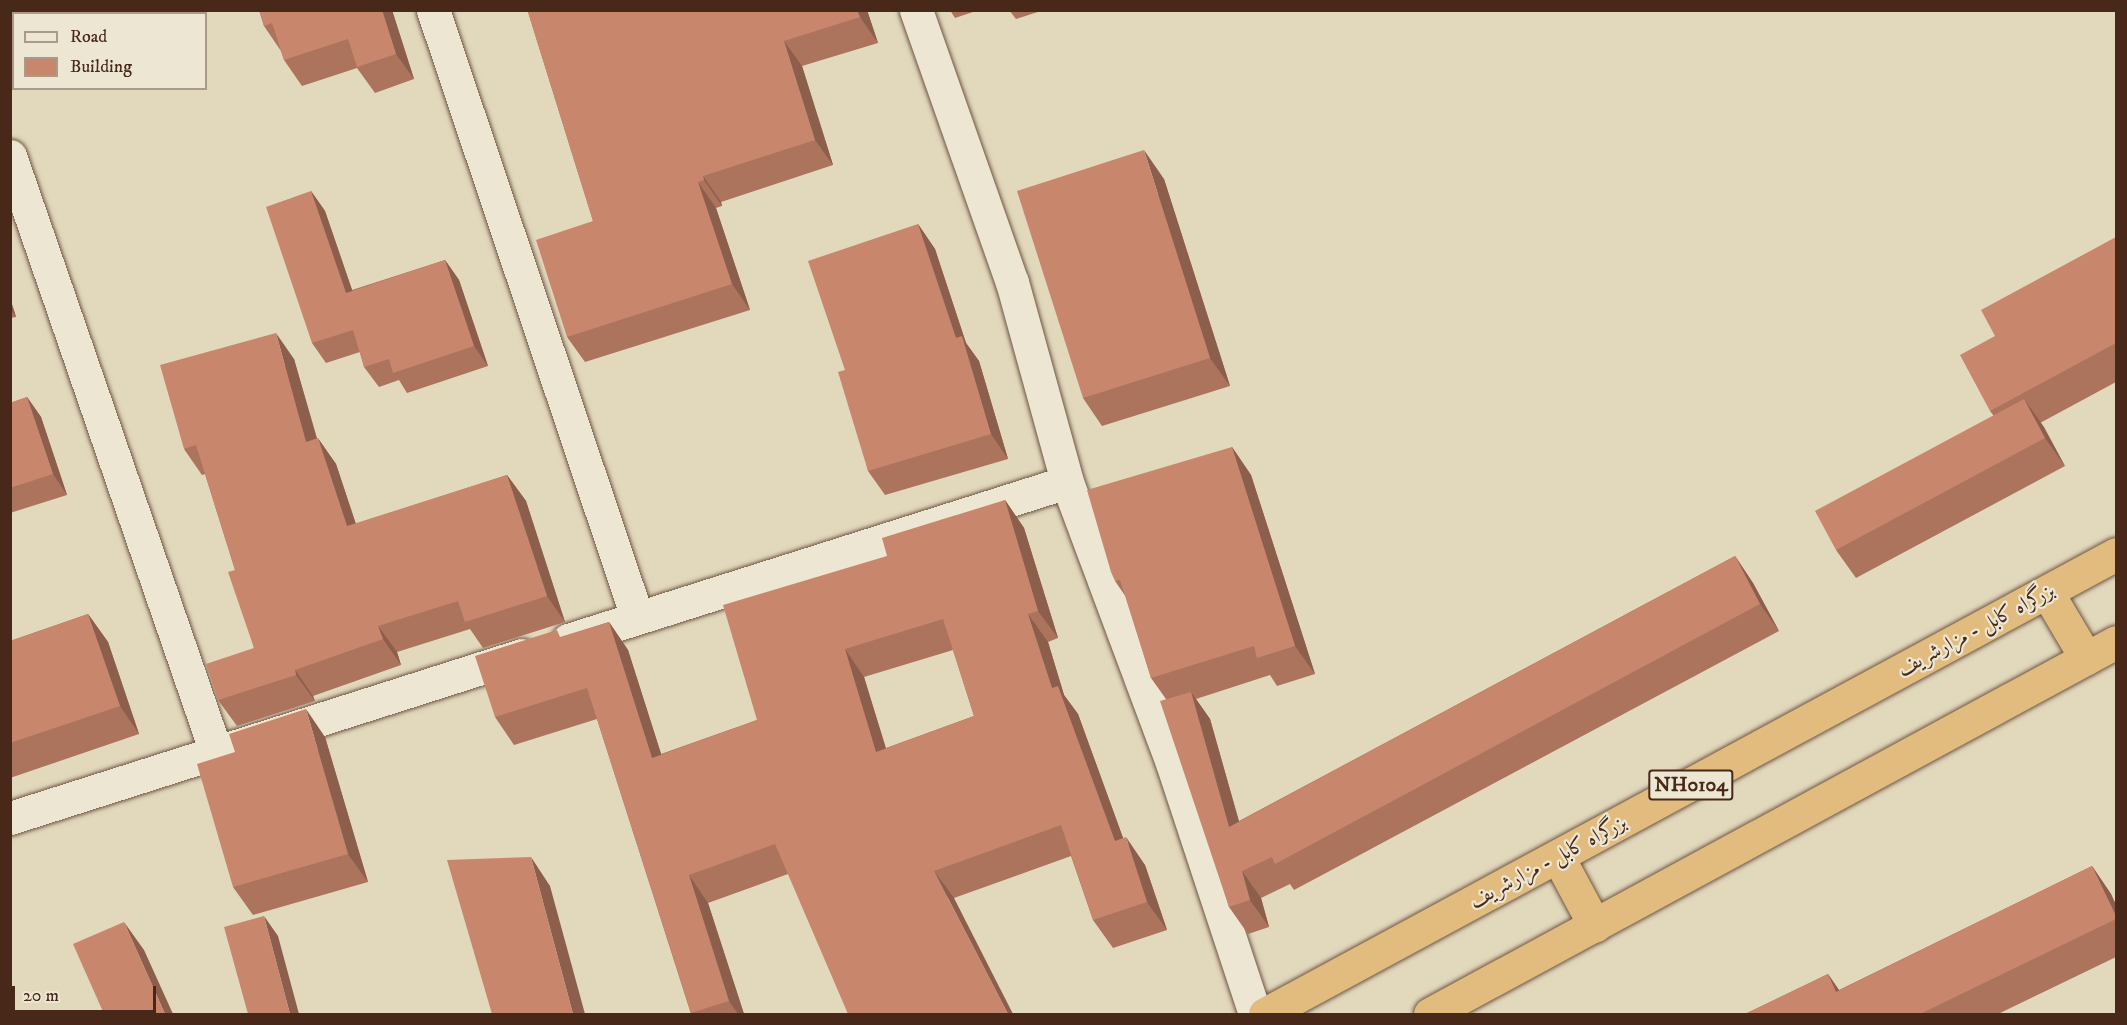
<!DOCTYPE html>
<html>
<head>
<meta charset="utf-8">
<style>
  body { margin:0 }
  #map { position:relative; width:2127px; height:1025px; overflow:hidden; background:#e2d8bc; font-family:"IM FELL DW Pica",Amiri,serif }
  div>[style] { position:absolute }
  [style*='--x'] { left:calc(var(--x)*1px); top:calc(var(--y)*1px); width:calc(var(--w)*1px); rotate:calc(var(--a)*1deg) }
  .roads { filter:drop-shadow(0 0 2px #6e5542) drop-shadow(0 0 2px #6e5542) }
  .minor>* { height:33px; margin:-16.5px; padding:0 16.5px; transform-origin:16.5px; border-radius:16.5px; background:#ece6d3 }
  .trunk>* { height:33px; margin:-16.5px; padding:0 16.5px; transform-origin:16.5px; border-radius:16.5px; background:#e1bc7e }
  .wall>* { inset:0; background:#ac735d }
  .shaded-wall>* { inset:0; background:#8c5e4c }
  .building>* { inset:0; background:#c8866c }
  span { translate:-50% -50%; white-space:nowrap; text-align:center; line-height:1.15; -webkit-text-stroke:4.5px #ece6d3; paint-order:stroke }
  .shield-label span { padding:2px 4px; background:#ece6d3; border:2px solid; border-radius:4px; -webkit-text-stroke-width:0 }
  .shield-label { font-size:20px; color:#482919; font-weight:700 }
  .street-label { font-size:21px; color:#482919 }
  .frame { position:absolute; inset:0; border:12px solid #482919; pointer-events:none }
  .legend { position:absolute; left:12px; top:12px; width:195px; height:78px; box-sizing:border-box; background:#ece6d3; border:2px solid #aa9a89; margin:0; padding:8px 10px; list-style:none; font-size:18px; color:#482919 }
  .legend li { display:flex; align-items:center; gap:12px; height:30px }
  .legend b { width:30px; border:2px solid #aa9a89 }
  .scale { position:absolute; left:12px; top:986px; width:144px; height:27px; box-sizing:border-box; border:3px solid #482919; border-top:0; padding-left:8px; font-size:18px; line-height:21px; white-space:nowrap; color:#482919; -webkit-text-stroke:4px #ece6d3; paint-order:stroke }
</style>
</head>
<body>
<div id="map">
  <div class="roads">
    <div class="minor">
      <i style="--x:433;--y:10;--w:640;--a:71.42"></i>
      <i style="--x:916;--y:10;--w:288;--a:70.6"></i>
      <i style="--x:1012;--y:282;--w:207;--a:74.6"></i>
      <i style="--x:1067;--y:482;--w:300;--a:69.5"></i>
      <i style="--x:1172;--y:763;--w:264;--a:71.7"></i>
      <i style="--x:10;--y:156;--w:634;--a:70.94"></i>
      <i style="--x:568;--y:640;--w:523;--a:-17.57"></i>
      <i style="--x:10;--y:818;--w:537;--a:-17.66"></i>
    </div>
    <div class="trunk">
      <i style="--x:2047;--y:592;--w:77;--a:59.4"></i>
      <i style="--x:1558;--y:857;--w:78;--a:61.8"></i>
      <i style="--x:1265;--y:1014;--w:967;--a:-28.39"></i>
      <i style="--x:1430;--y:1014;--w:780;--a:-28.47"></i>
    </div>
  </div>
  <div class="wall">
    <i style="clip-path:polygon(259px 10px,392px 10px,414px 79px,375px 93px,357px 68px,302px 86px,284px 60px,281px 51px,264px 26px)"></i>
    <i style="clip-path:polygon(867px 10px,878px 43px,802px 66px,833px 165px,721px 202px,722px 206px,716px 208px,750px 310px,585px 362px,567px 337px,593px 221px,528px 12px)"></i>
    <i style="clip-path:polygon(950px 10px,979px 10px,955px 18px)"></i>
    <i style="clip-path:polygon(1009px 10px,1044px 10px,1016px 19px)"></i>
    <i style="clip-path:polygon(1164px 179px,1230px 386px,1102px 426px,1083px 398px)"></i>
    <i style="clip-path:polygon(311px 191px,325px 211px,352px 290px,445px 260px,459px 280px,488px 366px,407px 393px,399px 380px,379px 387px,364px 367px,360px 352px,326px 363px,312px 343px)"></i>
    <i style="clip-path:polygon(918px 224px,935px 249px,966px 343px,979px 361px,1008px 459px,885px 495px,868px 471px,845px 370px)"></i>
    <i style="clip-path:polygon(2116px 237px,2116px 382px,2040px 423px,2065px 466px,1856px 578px,1836px 550px,1994px 416px,1990px 411px,1995px 336px)"></i>
    <i style="clip-path:polygon(10px 298px,16px 317px,10px 318px)"></i>
    <i style="clip-path:polygon(294px 359px,317px 438px,336px 464px,356px 524px,507px 475px,526px 501px,565px 622px,483px 648px,470px 629px,397px 652px,401px 665px,313px 696px,315px 701px,237px 726px,218px 700px,254px 648px,235px 570px,205px 474px,202px 475px,184px 449px)"></i>
    <i style="clip-path:polygon(27px 397px,41px 417px,67px 495px,10px 513px,10px 403px)"></i>
    <i style="clip-path:polygon(1232px 447px,1251px 475px,1315px 674px,1277px 686px,1270px 675px,1196px 699px,1210px 719px,1239px 821px,1735px 556px,1753px 583px,1779px 631px,1294px 890px,1290px 884px,1261px 898px,1269px 927px,1248px 934px,1229px 907px,1166px 699px,1151px 678px,1126px 597px,1115px 581px)"></i>
    <i style="clip-path:polygon(evenodd,1005px 500px,1024px 528px,1058px 638px,1048px 642px,1064px 695px,1078px 714px,1123px 838px,1145px 865px,1167px 930px,1113px 948px,1093px 920px,1071px 856px,954px 898px,788px 874px,708px 903px,744px 1014px,691px 1014px,597px 719px,514px 745px,495px 717px,562px 637px,609px 622px,628px 650px,661px 754px,757px 720px,887px 556px,1005px 500px,953px 650px,974px 716px,886px 748px,864px 677px,953px 650px)"></i>
    <i style="clip-path:polygon(88px 614px,108px 642px,139px 734px,10px 778px,10px 641px)"></i>
    <i style="clip-path:polygon(325px 737px,368px 882px,253px 915px,233px 887px)"></i>
    <i style="clip-path:polygon(2092px 866px,2111px 894px,2116px 905px,2116px 957px,1998px 1014px,1745px 1014px,1828px 974px,1839px 990px)"></i>
  </div>
  <div class="shaded-wall">
    <i style="clip-path:polygon(382px 10px,392px 10px,414px 79px,396px 54px)"></i>
    <i style="clip-path:polygon(857px 10px,867px 10px,878px 43px,860px 17px)"></i>
    <i style="clip-path:polygon(784px 41px,802px 66px,833px 165px,815px 140px)"></i>
    <i style="clip-path:polygon(1144px 150px,1164px 179px,1230px 386px,1210px 358px)"></i>
    <i style="clip-path:polygon(703px 176px,721px 202px,722px 206px,704px 180px)"></i>
    <i style="clip-path:polygon(698px 182px,716px 208px,750px 310px,732px 284px)"></i>
    <i style="clip-path:polygon(311px 191px,325px 211px,360px 313px,346px 293px)"></i>
    <i style="clip-path:polygon(918px 224px,935px 249px,966px 343px,979px 361px,1008px 459px,991px 434px,956px 338px)"></i>
    <i style="clip-path:polygon(445px 260px,459px 280px,488px 366px,474px 346px)"></i>
    <i style="clip-path:polygon(10px 298px,16px 317px,10px 309px)"></i>
    <i style="clip-path:polygon(276px 333px,294px 359px,325px 468px,306px 442px)"></i>
    <i style="clip-path:polygon(27px 397px,41px 417px,67px 495px,53px 474px)"></i>
    <i style="clip-path:polygon(2024px 399px,2044px 427px,2065px 466px,2045px 438px)"></i>
    <i style="clip-path:polygon(318px 438px,336px 464px,365px 552px,347px 526px)"></i>
    <i style="clip-path:polygon(1232px 447px,1251px 475px,1315px 674px,1295px 646px)"></i>
    <i style="clip-path:polygon(507px 475px,526px 501px,565px 622px,547px 596px)"></i>
    <i style="clip-path:polygon(1005px 500px,1024px 528px,1058px 638px,1038px 611px)"></i>
    <i style="clip-path:polygon(1735px 556px,1753px 583px,1779px 631px,1760px 604px)"></i>
    <i style="clip-path:polygon(88px 614px,108px 642px,139px 734px,120px 706px)"></i>
    <i style="clip-path:polygon(1028px 614px,1048px 642px,1064px 695px,1078px 714px,1134px 868px,1115px 841px,1052px 688px)"></i>
    <i style="clip-path:polygon(609px 622px,628px 650px,671px 785px,652px 758px)"></i>
    <i style="clip-path:polygon(378px 626px,397px 652px,401px 665px,383px 639px)"></i>
    <i style="clip-path:polygon(845px 649px,864px 677px,895px 779px,876px 752px)"></i>
    <i style="clip-path:polygon(295px 670px,313px 696px,315px 701px,296px 675px)"></i>
    <i style="clip-path:polygon(1191px 692px,1210px 719px,1248px 854px,1229px 827px)"></i>
    <i style="clip-path:polygon(306px 709px,325px 737px,368px 882px,348px 854px)"></i>
    <i style="clip-path:polygon(1126px 837px,1145px 865px,1167px 930px,1147px 902px)"></i>
    <i style="clip-path:polygon(531px 857px,550px 886px,585px 1014px,573px 1014px)"></i>
    <i style="clip-path:polygon(2092px 866px,2111px 894px,2116px 905px,2116px 916px)"></i>
    <i style="clip-path:polygon(934px 871px,954px 898px,1013px 1014px,1008px 1014px)"></i>
    <i style="clip-path:polygon(1242px 871px,1261px 898px,1269px 927px,1250px 900px)"></i>
    <i style="clip-path:polygon(689px 875px,708px 903px,744px 1014px,738px 1014px,729px 1001px)"></i>
    <i style="clip-path:polygon(264px 916px,278px 936px,299px 1014px,290px 1014px)"></i>
    <i style="clip-path:polygon(124px 922px,144px 950px,173px 1014px,165px 1014px)"></i>
    <i style="clip-path:polygon(1828px 974px,1847px 1002px,1836px 992px)"></i>
  </div>
  <div class="building">
    <i style="clip-path:polygon(259px 10px,382px 10px,396px 54px,357px 67px,348px 39px,284px 60px,272px 23px,264px 26px)"></i>
    <i style="clip-path:polygon(533px 10px,857px 10px,860px 17px,784px 41px,815px 140px,703px 176px,704px 180px,698px 182px,732px 284px,567px 337px,536px 240px,593px 221px,528px 12px)"></i>
    <i style="clip-path:polygon(1144px 150px,1210px 358px,1083px 398px,1017px 191px)"></i>
    <i style="clip-path:polygon(311px 191px,346px 293px,445px 260px,474px 346px,393px 373px,389px 359px,364px 367px,353px 330px,312px 343px,266px 207px)"></i>
    <i style="clip-path:polygon(918px 224px,956px 338px,962px 336px,991px 434px,868px 471px,838px 372px,845px 370px,808px 261px)"></i>
    <i style="clip-path:polygon(2116px 237px,2116px 343px,1990px 411px,1960px 355px,1995px 336px,1981px 310px)"></i>
    <i style="clip-path:polygon(276px 333px,306px 442px,318px 438px,347px 526px,507px 475px,547px 596px,465px 622px,458px 601px,378px 626px,383px 639px,295px 670px,296px 675px,218px 700px,206px 664px,254px 648px,228px 572px,235px 570px,196px 445px,184px 449px,160px 365px)"></i>
    <i style="clip-path:polygon(27px 397px,53px 474px,10px 488px,10px 403px)"></i>
    <i style="clip-path:polygon(2024px 399px,2045px 438px,1836px 550px,1815px 511px)"></i>
    <i style="clip-path:polygon(1232px 447px,1295px 646px,1257px 658px,1254px 646px,1151px 678px,1120px 580px,1115px 581px,1111px 572px,1087px 490px)"></i>
    <i style="clip-path:polygon(evenodd,1005px 500px,1038px 611px,1028px 614px,1052px 688px,1058px 686px,1115px 841px,1126px 837px,1147px 902px,1093px 920px,1061px 825px,934px 871px,1008px 1014px,848px 1014px,775px 844px,689px 875px,729px 1001px,691px 1013px,587px 688px,495px 717px,475px 656px,557px 630px,560px 637px,609px 622px,652px 758px,757px 720px,723px 605px,887px 556px,882px 538px,1005px 500px,943px 619px,974px 716px,876px 752px,845px 649px,943px 619px)"></i>
    <i style="clip-path:polygon(1735px 556px,1760px 604px,1275px 864px,1272px 857px,1242px 871px,1250px 900px,1229px 907px,1160px 701px,1191px 692px,1229px 827px)"></i>
    <i style="clip-path:polygon(88px 614px,120px 706px,10px 743px,10px 641px)"></i>
    <i style="clip-path:polygon(306px 709px,348px 854px,233px 887px,197px 764px,235px 752px,229px 734px)"></i>
    <i style="clip-path:polygon(531px 857px,573px 1014px,492px 1014px,447px 860px)"></i>
    <i style="clip-path:polygon(2092px 866px,2116px 916px,2116px 919px,1920px 1014px,1745px 1014px,1828px 974px,1836px 992px)"></i>
    <i style="clip-path:polygon(264px 916px,290px 1014px,248px 1014px,224px 927px)"></i>
    <i style="clip-path:polygon(124px 922px,165px 1014px,104px 1014px,73px 944px)"></i>
  </div>
  <div class="shield-label">
    <span style="left:1691px;top:785px">NH0104</span>
  </div>
  <div class="street-label">
    <span style="left:1976px;top:630px;rotate:-28deg">بزرگراه کابل - مزارشریف</span>
    <span style="left:1548px;top:862px;rotate:-28deg">بزرگراه کابل - مزارشریف</span>
  </div>
  <div class="frame"></div>
  <ul class="legend">
  <li><b style="height:8px;background:#ece6d3"></b>Road</li>
  <li><b style="height:16px;background:#c8866c"></b>Building</li>
  </ul>
  <div class="scale">20 m</div>
</div>
</body>
</html>
